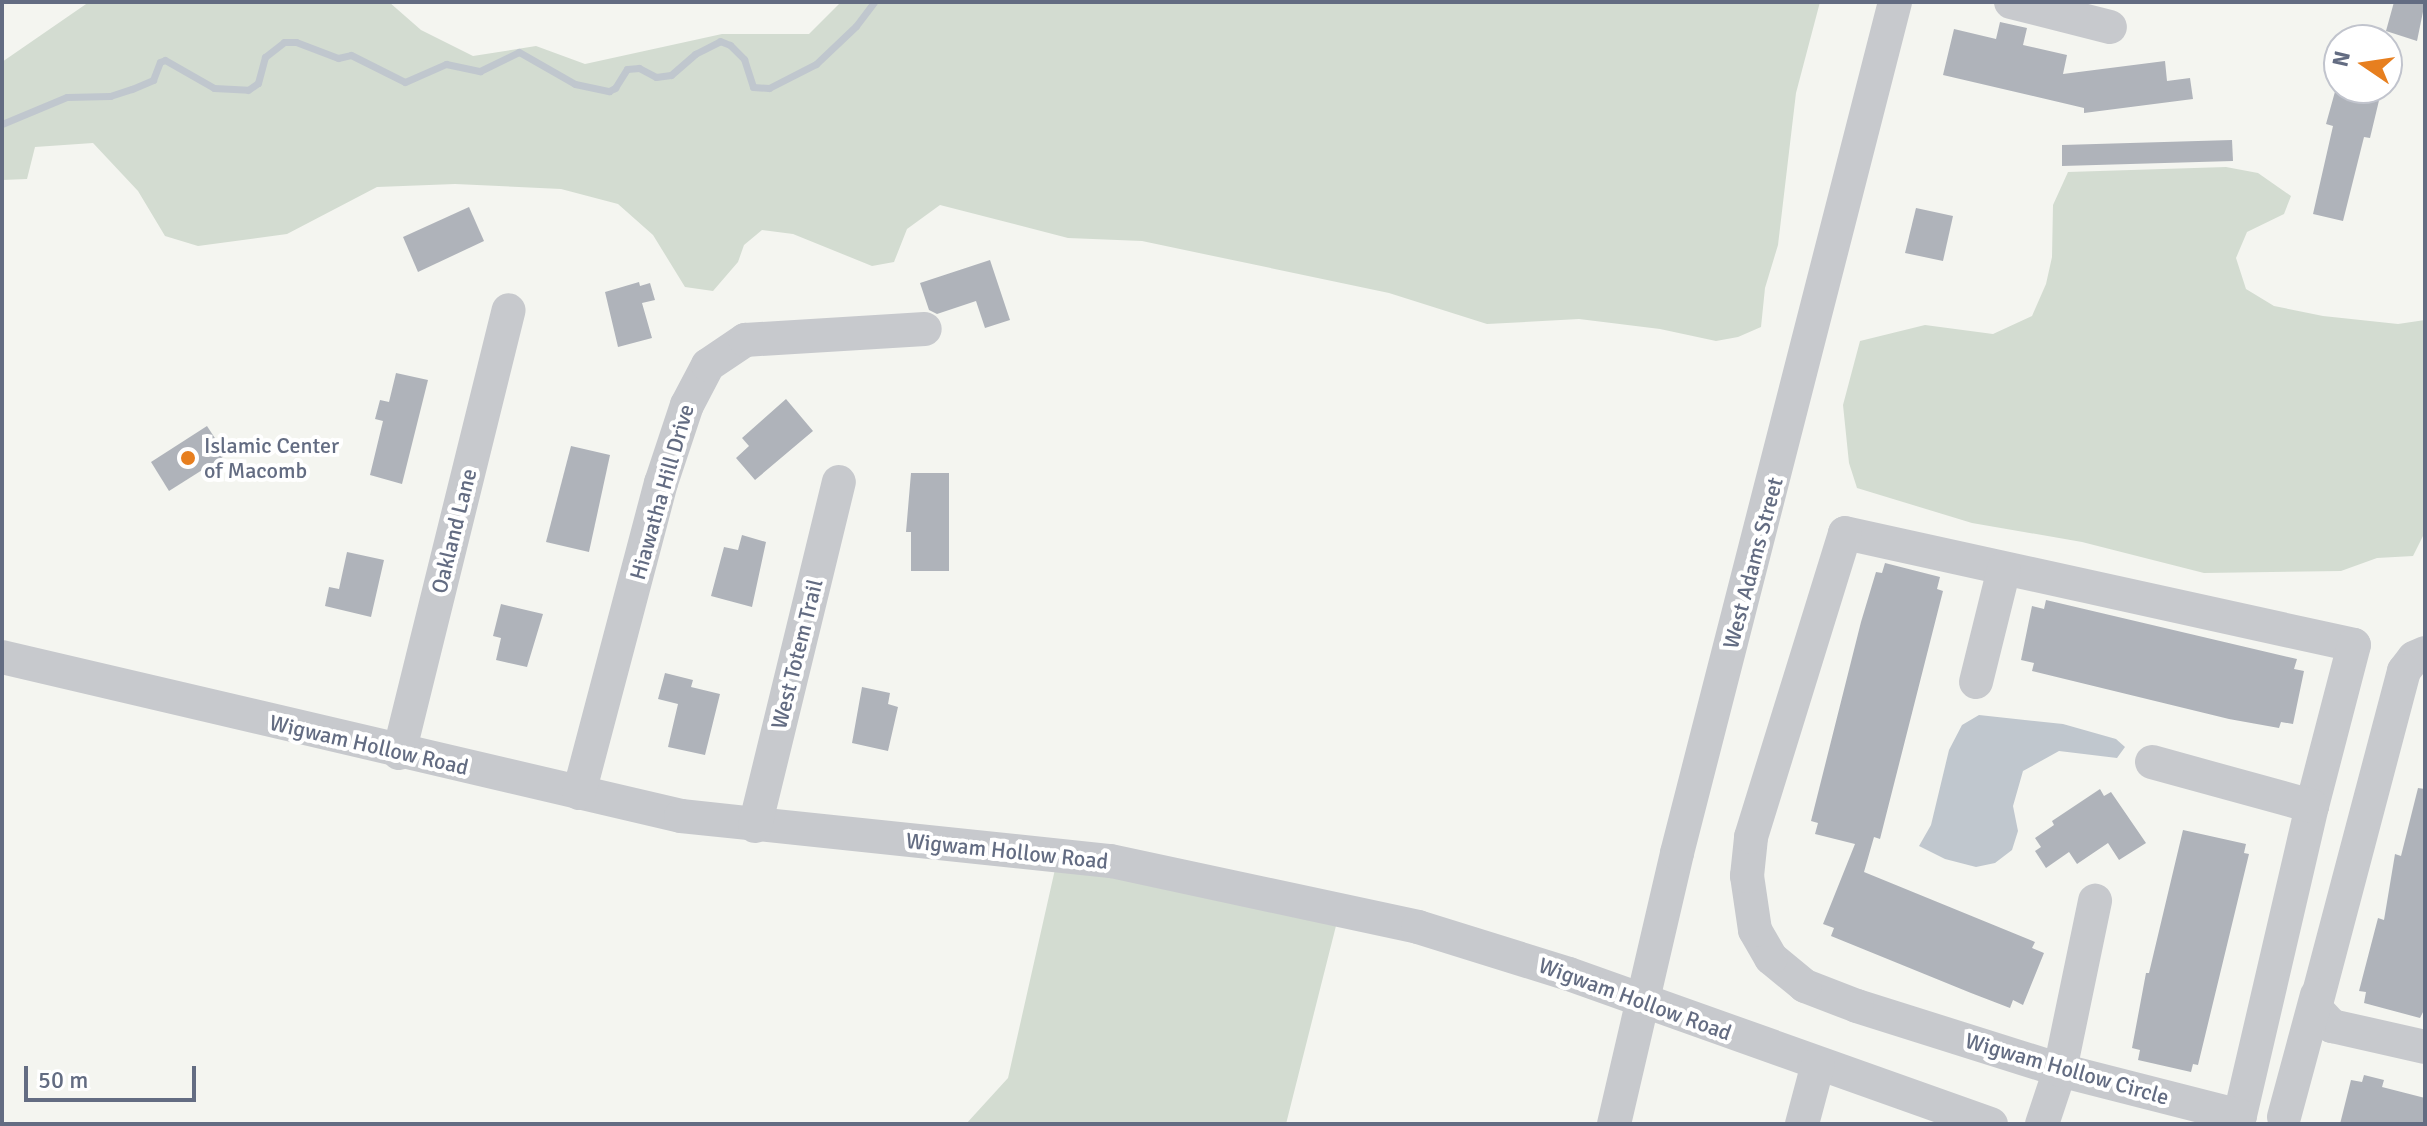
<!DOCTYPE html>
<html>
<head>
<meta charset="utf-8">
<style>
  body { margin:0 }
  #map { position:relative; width:2427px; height:1126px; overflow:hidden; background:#f4f5f0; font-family:Signika,sans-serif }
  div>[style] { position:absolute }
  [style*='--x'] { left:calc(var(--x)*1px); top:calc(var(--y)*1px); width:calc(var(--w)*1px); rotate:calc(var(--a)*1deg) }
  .green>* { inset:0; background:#d3dcd1 }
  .water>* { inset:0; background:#c0c7ce }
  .stream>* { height:7px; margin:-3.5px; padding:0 3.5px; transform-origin:3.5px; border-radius:3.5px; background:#c0c7ce }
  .building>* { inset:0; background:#afb3ba }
  .minor>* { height:34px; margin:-17px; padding:0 17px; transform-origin:17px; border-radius:17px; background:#c7c9cd }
  .dots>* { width:22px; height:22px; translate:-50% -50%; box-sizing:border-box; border:4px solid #fff; border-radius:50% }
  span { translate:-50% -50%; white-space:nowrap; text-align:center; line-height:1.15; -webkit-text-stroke:8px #fff; paint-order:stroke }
  .poi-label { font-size:22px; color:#636c82 }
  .left { translate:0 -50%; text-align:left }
  .street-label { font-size:22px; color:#636c82 }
  .frame { position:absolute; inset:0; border:4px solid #636c82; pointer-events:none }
  .north { position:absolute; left:2323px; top:24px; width:80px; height:80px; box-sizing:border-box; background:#fff; border:2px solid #c1c4cd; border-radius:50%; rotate:283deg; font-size:22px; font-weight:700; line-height:32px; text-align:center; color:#636c82 }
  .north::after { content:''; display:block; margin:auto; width:28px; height:36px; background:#e77f1f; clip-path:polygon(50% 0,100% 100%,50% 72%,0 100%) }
  .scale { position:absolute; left:24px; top:1066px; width:172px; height:36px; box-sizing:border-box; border:4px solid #636c82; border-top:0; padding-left:10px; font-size:24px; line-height:28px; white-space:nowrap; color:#636c82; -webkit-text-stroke:6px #fff; paint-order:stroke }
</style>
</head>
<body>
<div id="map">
  <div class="green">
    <i style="clip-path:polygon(89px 2px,389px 2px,421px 30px,473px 56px,536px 46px,585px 64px,722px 34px,809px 34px,841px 2px,1820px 2px,1796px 93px,1778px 245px,1765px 288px,1761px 327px,1738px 337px,1716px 341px,1660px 329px,1579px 319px,1487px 324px,1389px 293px,1142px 241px,1068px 238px,940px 205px,907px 229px,894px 262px,872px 266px,793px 234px,762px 230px,744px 245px,738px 262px,713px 291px,685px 287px,653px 235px,618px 204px,561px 189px,455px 184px,377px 187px,287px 234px,198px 246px,165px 236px,138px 191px,93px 143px,35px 147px,27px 179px,2px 180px,2px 62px)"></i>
    <i style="clip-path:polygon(2226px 167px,2258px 173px,2291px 196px,2284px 214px,2247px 232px,2236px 258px,2246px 289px,2274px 306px,2323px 316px,2398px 324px,2425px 320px,2425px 532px,2413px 556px,2377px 558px,2341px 571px,2204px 573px,2082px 542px,1972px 523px,1857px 488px,1849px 463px,1843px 405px,1860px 341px,1925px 325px,1993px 334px,2032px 316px,2046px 284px,2052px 257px,2053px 205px,2068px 172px)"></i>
    <i style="clip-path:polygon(1058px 856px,1340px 910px,1286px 1124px,966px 1124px,1008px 1078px)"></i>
  </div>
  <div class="water">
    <i style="clip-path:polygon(1979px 715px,2063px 724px,2116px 739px,2125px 747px,2117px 758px,2059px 751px,2023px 771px,2013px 806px,2018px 831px,2012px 850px,1995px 863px,1976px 867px,1945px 859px,1919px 846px,1931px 825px,1949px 750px,1962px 725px)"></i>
  </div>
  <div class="stream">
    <i style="--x:2;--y:124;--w:70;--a:-22.6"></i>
    <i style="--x:67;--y:97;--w:43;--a:-1.3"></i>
    <i style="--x:110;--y:96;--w:23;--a:-18"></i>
    <i style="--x:132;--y:89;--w:23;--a:-23"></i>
    <i style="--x:153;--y:80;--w:19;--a:-69"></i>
    <i style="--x:160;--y:62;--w:5;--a:-22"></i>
    <i style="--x:165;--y:60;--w:56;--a:29.7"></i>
    <i style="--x:214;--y:88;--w:34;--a:3"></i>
    <i style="--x:248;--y:90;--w:12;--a:-35"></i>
    <i style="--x:258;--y:83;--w:27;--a:-75"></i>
    <i style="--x:265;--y:57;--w:24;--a:-38"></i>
    <i style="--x:284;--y:42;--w:12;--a:0"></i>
    <i style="--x:296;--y:42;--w:45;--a:20.9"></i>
    <i style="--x:338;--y:58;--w:13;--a:-13"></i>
    <i style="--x:351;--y:55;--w:60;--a:26.6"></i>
    <i style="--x:405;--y:82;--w:45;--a:-23.7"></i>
    <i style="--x:446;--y:64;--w:35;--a:12"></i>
    <i style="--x:480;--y:71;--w:43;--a:-26"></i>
    <i style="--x:519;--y:52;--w:64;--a:29.7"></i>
    <i style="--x:575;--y:84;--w:35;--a:12"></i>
    <i style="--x:609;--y:91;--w:7;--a:-27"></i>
    <i style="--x:615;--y:88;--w:22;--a:-58"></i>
    <i style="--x:627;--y:69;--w:12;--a:-5"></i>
    <i style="--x:639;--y:68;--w:19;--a:28"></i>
    <i style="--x:656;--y:77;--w:15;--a:-8"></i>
    <i style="--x:671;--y:75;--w:32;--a:-41"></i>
    <i style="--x:695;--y:54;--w:28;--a:-27"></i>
    <i style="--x:720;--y:41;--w:11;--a:22"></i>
    <i style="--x:730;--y:45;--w:20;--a:45"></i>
    <i style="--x:744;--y:59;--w:29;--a:72"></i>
    <i style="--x:753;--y:87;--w:16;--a:4"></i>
    <i style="--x:769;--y:88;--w:53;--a:-27.1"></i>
    <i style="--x:816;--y:64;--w:55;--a:-43.5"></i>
    <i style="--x:856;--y:26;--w:30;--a:-53"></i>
  </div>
  <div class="building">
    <i style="clip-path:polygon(2394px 2px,2425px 2px,2417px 41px,2386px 31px)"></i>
    <i style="clip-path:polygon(2000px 22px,2027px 28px,2023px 45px,2067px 55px,2063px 74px,2165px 61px,2167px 81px,2190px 78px,2193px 99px,2084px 113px,2084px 108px,1943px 75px,1954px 29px,1996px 39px)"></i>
    <i style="clip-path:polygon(2336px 88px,2382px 88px,2370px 138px,2364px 137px,2343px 221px,2313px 214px,2333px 126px,2326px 124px)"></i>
    <i style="clip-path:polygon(2232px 140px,2233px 161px,2062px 166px,2062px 145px)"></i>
    <i style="clip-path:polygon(469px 207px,484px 241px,418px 272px,403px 237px)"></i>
    <i style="clip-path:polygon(1916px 208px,1953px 216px,1943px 261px,1905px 253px)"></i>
    <i style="clip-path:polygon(990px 260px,1010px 320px,985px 328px,976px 301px,937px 314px,929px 310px,920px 283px)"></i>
    <i style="clip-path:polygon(639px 282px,640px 286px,650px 283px,655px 300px,642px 303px,652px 338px,618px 347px,605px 292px)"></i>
    <i style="clip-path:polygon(396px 373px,428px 380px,402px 484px,370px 475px,383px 421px,375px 419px,380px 400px,389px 402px)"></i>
    <i style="clip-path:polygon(786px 399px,813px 431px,755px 480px,736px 458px,749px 446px,742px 438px)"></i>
    <i style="clip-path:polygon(207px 426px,226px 455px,169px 491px,151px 462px)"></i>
    <i style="clip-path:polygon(571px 446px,610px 455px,589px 552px,546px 542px)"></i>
    <i style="clip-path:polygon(911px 473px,949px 473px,949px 571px,911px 571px,911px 532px,906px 532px)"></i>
    <i style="clip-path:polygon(742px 535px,766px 542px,752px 607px,711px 596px,724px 547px,738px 550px)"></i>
    <i style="clip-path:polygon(347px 552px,384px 560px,371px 617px,325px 606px,329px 587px,339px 589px)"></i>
    <i style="clip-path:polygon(1885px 563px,1940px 577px,1937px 589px,1943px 591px,1880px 839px,1874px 837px,1864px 872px,2035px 942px,2032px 948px,2044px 953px,2023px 1005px,2013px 1000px,2010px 1008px,1971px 993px,1831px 936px,1834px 928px,1823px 924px,1855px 844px,1815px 834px,1818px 823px,1811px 821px,1861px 622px,1876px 572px,1882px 573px)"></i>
    <i style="clip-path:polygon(2046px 600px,2297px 659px,2294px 669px,2304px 671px,2293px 724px,2281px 722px,2279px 728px,2229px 719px,2032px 671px,2034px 663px,2021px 660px,2032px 606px,2044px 609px)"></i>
    <i style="clip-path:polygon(501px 604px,543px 614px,527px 667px,496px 660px,501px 638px,493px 636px)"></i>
    <i style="clip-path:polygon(665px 673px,693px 680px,691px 687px,720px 694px,705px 755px,668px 747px,678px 704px,658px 699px)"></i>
    <i style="clip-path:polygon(862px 687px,890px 693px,888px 704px,898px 707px,888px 751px,852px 743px)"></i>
    <i style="clip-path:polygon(2418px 788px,2425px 789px,2425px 1008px,2420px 1018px,2364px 1003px,2366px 992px,2359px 991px,2378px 918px,2384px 920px,2395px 854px,2401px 856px)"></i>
    <i style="clip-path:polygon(2100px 789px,2104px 796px,2111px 792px,2146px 843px,2119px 860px,2108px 843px,2077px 864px,2069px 852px,2046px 868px,2035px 851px,2041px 847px,2035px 838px,2054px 825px,2052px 821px)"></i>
    <i style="clip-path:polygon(2183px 830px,2246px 844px,2244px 853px,2249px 854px,2198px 1065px,2193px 1064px,2191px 1072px,2138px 1060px,2140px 1050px,2132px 1048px,2146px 973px,2149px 973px)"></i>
    <i style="clip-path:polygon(2364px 1075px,2384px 1080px,2382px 1087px,2425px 1098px,2425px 1124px,2340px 1124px,2351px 1080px,2362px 1082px)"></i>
  </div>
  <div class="minor">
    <i style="--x:2011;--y:2;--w:102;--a:14.2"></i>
    <i style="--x:1845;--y:533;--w:521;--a:12.41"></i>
    <i style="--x:2354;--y:645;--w:166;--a:104.6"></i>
    <i style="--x:2312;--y:806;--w:318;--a:103.1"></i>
    <i style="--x:2240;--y:1116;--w:186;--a:-165.7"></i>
    <i style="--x:2060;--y:1070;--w:213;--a:-162.5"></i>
    <i style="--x:1857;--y:1006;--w:56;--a:-159"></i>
    <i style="--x:1805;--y:986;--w:44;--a:-140.5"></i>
    <i style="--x:1771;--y:958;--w:32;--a:-120"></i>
    <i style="--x:1755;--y:930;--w:55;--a:-98.4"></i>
    <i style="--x:1747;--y:876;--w:39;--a:-84"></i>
    <i style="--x:1751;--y:837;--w:318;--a:-72.8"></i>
    <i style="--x:2425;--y:653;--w:12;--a:156"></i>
    <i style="--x:2414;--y:658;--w:16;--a:128"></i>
    <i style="--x:2404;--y:671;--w:343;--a:104.8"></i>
    <i style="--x:2316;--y:1003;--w:8;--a:76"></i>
    <i style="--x:2318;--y:1011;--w:21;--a:47"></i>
    <i style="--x:2332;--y:1026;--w:95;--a:12.7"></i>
    <i style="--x:2;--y:657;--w:697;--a:13.18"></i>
    <i style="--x:681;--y:816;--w:432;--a:6"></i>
    <i style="--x:1111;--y:861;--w:314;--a:12.1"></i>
    <i style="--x:1418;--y:927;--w:158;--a:17.3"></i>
    <i style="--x:1569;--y:974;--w:448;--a:19.6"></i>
    <i style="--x:1976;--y:682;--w:116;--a:-76.1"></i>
    <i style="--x:399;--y:753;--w:456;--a:-76.1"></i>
    <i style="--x:2152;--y:762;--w:166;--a:15.4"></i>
    <i style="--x:579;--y:793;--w:321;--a:-75.2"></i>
    <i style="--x:661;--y:483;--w:82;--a:-71.6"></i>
    <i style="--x:687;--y:405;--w:45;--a:-62.3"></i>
    <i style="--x:708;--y:365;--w:45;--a:-34"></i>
    <i style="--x:745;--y:340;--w:180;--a:-3.5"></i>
    <i style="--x:755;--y:826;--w:354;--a:-76.3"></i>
    <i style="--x:2284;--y:1117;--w:126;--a:-74.9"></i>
    <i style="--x:1614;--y:1124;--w:278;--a:-76.9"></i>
    <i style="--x:1677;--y:853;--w:878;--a:-75.63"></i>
    <i style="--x:1802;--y:1124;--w:62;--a:-75.1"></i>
    <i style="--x:2042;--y:1124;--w:57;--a:-71.6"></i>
    <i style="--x:2060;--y:1070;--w:173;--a:-78.3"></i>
  </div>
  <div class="dots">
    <i style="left:188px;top:458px;background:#e77f1f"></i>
  </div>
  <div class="poi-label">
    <span class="left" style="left:204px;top:458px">Islamic Center<br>of Macomb</span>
  </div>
  <div class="street-label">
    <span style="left:662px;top:492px;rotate:-74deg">Hiawatha Hill Drive</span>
    <span style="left:454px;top:531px;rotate:-76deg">Oakland Lane</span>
    <span style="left:1753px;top:563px;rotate:-75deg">West Adams Street</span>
    <span style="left:797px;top:654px;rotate:-76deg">West Totem Trail</span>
    <span style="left:369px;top:745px;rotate:13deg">Wigwam Hollow Road</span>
    <span style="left:1007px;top:851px;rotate:6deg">Wigwam Hollow Road</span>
    <span style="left:1635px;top:999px;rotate:20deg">Wigwam Hollow Road</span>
    <span style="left:2067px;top:1069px;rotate:16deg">Wigwam Hollow Circle</span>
  </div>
  <div class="frame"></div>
  <div class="north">N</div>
  <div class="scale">50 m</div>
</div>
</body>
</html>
